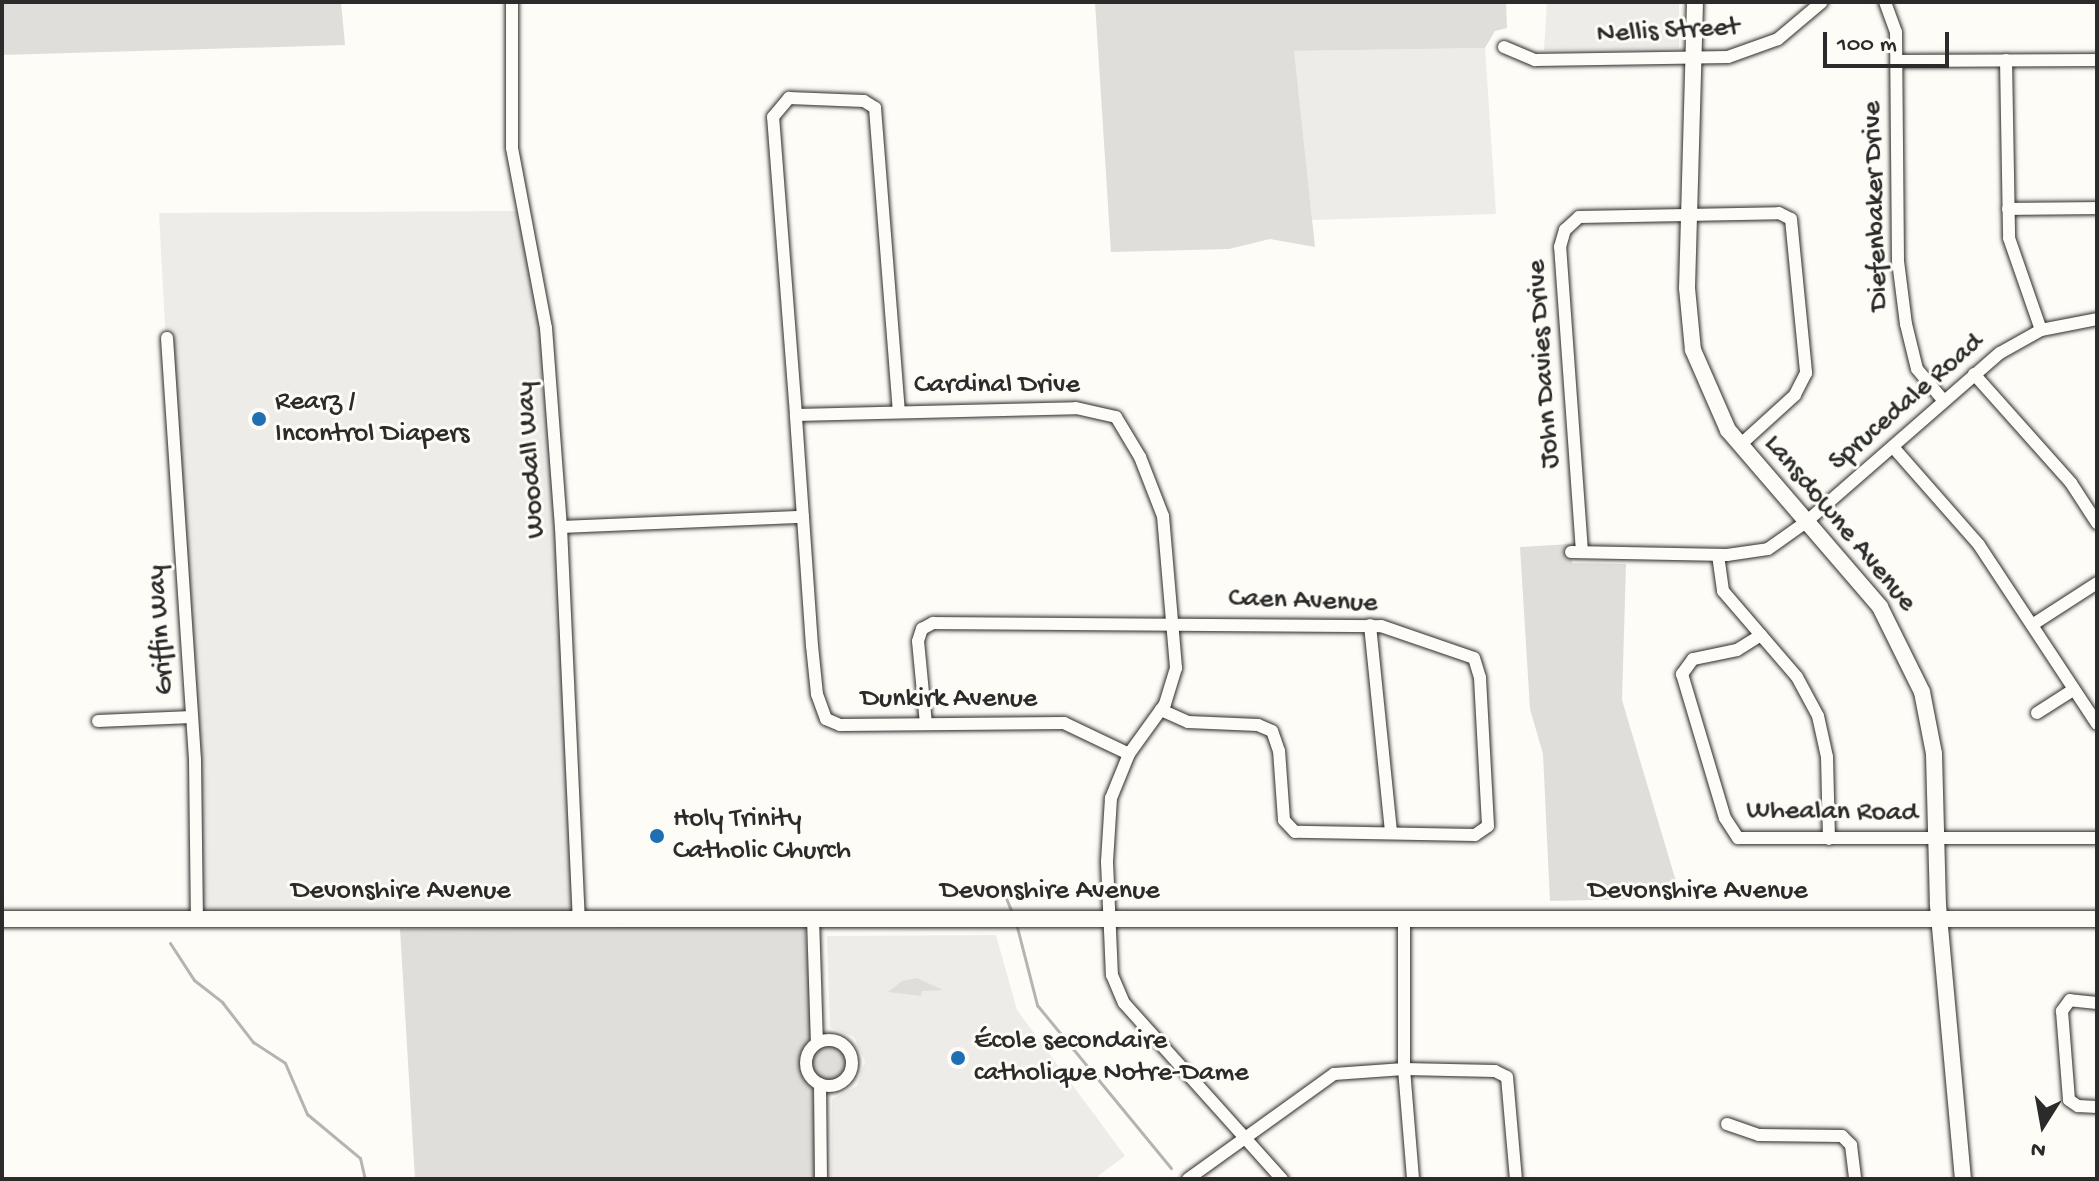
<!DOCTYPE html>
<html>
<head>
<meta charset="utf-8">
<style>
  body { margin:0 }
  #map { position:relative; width:2099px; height:1181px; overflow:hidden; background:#fdfcf7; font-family:"Gochi Hand",sans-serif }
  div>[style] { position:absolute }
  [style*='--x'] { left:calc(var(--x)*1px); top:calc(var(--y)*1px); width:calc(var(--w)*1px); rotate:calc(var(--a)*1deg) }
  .built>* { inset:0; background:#edece8 }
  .green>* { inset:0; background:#dfdeda }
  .round { border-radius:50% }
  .stream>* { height:3px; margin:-1.5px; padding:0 1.5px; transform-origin:1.5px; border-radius:1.5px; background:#b5b4b1 }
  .roads { filter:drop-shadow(0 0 2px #2b2b2b) drop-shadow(0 0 2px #2b2b2b) }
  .minor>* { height:12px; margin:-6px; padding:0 6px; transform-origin:6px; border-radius:6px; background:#fdfcf7 }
  .minor>.ring { margin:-6px; padding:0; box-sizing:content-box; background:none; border:12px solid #fdfcf7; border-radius:50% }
  .major>* { height:16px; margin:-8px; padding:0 8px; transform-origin:8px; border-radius:8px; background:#fdfcf7 }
  .dots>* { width:22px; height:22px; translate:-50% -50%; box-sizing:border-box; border:4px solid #fdfcf7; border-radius:50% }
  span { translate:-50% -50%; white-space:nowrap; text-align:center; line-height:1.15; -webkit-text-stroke:6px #fdfcf7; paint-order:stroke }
  .street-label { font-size:28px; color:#2b2b2b }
  .poi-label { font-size:28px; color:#2b2b2b }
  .left { translate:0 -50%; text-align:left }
  .frame { position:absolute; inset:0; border:4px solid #2b2b2b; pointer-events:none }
  .north { position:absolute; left:2003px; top:1085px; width:80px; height:80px; -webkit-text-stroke:6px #fdfcf7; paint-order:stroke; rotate:191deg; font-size:22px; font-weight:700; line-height:32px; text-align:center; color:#2b2b2b }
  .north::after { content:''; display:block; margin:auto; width:28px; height:36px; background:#2b2b2b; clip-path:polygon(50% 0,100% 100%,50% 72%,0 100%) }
  .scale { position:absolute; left:1823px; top:32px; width:126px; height:36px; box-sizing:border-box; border:4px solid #2b2b2b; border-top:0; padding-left:10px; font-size:24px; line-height:28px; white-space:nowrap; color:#2b2b2b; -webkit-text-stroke:6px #fdfcf7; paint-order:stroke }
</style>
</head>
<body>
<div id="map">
  <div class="built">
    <i style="clip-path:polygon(1547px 2px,1679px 2px,1679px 48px,1544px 50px)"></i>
    <i style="clip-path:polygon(1485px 48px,1496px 214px,1312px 220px,1293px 51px)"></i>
    <i style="clip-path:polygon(522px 211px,546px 328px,579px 918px,197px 919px,159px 213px)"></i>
    <i style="clip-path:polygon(996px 935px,1017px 1010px,1125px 1156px,1094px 1179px,831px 1179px,832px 1099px,857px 1086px,865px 1061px,854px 1037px,830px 1027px,827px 936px)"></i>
  </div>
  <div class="green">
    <i style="clip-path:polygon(2px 2px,341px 2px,345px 45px,2px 55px)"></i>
    <i style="clip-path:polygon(1095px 2px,1506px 2px,1507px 28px,1495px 31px,1485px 48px,1294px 51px,1315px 247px,1270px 239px,1229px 249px,1111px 252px)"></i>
    <i style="clip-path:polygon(1571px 544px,1572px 563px,1626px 564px,1622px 700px,1681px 898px,1550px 901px,1543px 754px,1530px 709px,1520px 547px)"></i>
    <i style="clip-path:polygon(805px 926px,812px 1031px,801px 1060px,813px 1091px,816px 1179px,415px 1179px,400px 929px)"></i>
    <i style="clip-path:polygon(917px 978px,943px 990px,922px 991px,921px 996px,888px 992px,902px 981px)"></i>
    <i class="round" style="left:811px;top:1045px;width:36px;height:36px"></i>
  </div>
  <div class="stream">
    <i style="--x:1004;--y:893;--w:18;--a:68"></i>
    <i style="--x:1017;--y:927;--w:81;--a:75.6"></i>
    <i style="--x:1037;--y:1005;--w:211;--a:50.6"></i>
    <i style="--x:170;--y:943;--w:44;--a:57"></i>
    <i style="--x:194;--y:980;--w:36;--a:38"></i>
    <i style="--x:222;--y:1002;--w:51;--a:52.2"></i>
    <i style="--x:253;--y:1042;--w:38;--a:33"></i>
    <i style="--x:285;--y:1063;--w:56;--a:66.7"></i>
    <i style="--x:307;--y:1114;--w:69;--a:39.7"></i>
    <i style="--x:360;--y:1158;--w:22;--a:77"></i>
  </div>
  <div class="roads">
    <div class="minor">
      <i style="--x:512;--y:2;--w:146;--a:90"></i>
      <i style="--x:512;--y:148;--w:183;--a:79.3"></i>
      <i style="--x:546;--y:328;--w:200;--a:85.7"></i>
      <i style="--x:561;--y:527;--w:391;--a:87.4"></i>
      <i style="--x:1885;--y:2;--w:32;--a:70"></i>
      <i style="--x:1896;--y:32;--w:229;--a:89.5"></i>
      <i style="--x:1898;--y:261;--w:64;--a:82.8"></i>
      <i style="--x:1906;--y:324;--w:46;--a:76.3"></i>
      <i style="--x:1917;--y:369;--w:40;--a:50"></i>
      <i style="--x:1504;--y:47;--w:34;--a:23"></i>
      <i style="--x:1535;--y:60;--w:193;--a:-0.9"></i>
      <i style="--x:1728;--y:57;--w:53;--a:-19.8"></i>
      <i style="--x:1778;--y:39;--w:57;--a:-40.1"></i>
      <i style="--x:2006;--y:60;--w:178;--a:89"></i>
      <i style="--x:2009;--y:238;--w:97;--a:70.8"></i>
      <i style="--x:1897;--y:61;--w:200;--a:-0.3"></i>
      <i style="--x:2008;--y:209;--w:89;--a:-0.6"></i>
      <i style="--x:167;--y:338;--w:423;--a:86.2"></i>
      <i style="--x:195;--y:760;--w:159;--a:89.3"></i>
      <i style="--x:1974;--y:374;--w:146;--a:48.3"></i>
      <i style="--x:2071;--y:483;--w:48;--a:57"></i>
      <i style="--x:796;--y:415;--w:299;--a:-94.4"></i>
      <i style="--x:773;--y:117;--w:25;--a:-50"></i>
      <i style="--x:789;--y:98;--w:75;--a:2.3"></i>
      <i style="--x:864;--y:101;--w:13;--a:32"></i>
      <i style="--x:875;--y:108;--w:304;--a:85.5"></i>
      <i style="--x:1893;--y:447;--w:130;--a:48.7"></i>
      <i style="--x:1979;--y:545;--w:214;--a:56.6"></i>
      <i style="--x:561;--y:527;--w:242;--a:-2.4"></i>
      <i style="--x:1571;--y:552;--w:156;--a:1.1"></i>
      <i style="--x:1727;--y:555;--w:41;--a:-8.3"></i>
      <i style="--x:1768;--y:549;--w:47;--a:-35.4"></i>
      <i style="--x:1806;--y:522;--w:257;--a:-41.1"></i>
      <i style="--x:2000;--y:353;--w:47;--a:-29.3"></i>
      <i style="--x:2041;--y:330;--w:57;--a:-11.1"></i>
      <i style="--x:1582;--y:552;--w:306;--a:-94.1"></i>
      <i style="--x:1560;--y:247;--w:18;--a:-74"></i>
      <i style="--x:1565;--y:230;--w:19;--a:-43"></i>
      <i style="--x:1579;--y:217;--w:200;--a:-1.1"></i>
      <i style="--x:1779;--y:213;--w:13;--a:27"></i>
      <i style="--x:1791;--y:219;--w:155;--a:84.4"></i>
      <i style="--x:1806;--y:373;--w:25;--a:117"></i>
      <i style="--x:1795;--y:395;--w:74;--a:137.7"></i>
      <i style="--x:1718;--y:555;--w:36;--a:82"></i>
      <i style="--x:1723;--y:591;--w:113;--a:49.3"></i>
      <i style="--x:1797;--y:677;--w:44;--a:61.7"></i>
      <i style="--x:1818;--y:716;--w:42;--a:77.6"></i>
      <i style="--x:1827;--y:757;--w:82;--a:88.6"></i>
      <i style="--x:1370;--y:625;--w:209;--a:84.2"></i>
      <i style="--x:2032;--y:625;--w:77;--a:-32.9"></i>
      <i style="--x:1761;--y:635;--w:28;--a:148"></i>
      <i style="--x:1737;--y:650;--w:45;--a:168.4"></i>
      <i style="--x:1693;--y:659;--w:19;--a:126"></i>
      <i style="--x:1682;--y:674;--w:150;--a:73.4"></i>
      <i style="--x:1725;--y:818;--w:24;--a:57"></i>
      <i style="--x:1738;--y:838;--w:359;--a:0"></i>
      <i style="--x:2037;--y:713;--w:43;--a:-32.6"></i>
      <i style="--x:98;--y:721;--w:94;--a:-2.4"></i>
      <i style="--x:926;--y:724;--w:83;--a:-95.5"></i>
      <i style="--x:918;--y:641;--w:13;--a:-72"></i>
      <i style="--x:922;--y:629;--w:13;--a:-29"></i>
      <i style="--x:933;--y:623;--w:448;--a:0.4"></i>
      <i style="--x:1381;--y:626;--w:98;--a:19"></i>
      <i style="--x:1474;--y:658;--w:21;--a:73"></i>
      <i style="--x:1480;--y:678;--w:148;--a:86.9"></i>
      <i style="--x:1488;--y:826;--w:16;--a:145"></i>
      <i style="--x:1475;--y:835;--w:180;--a:-179"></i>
      <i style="--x:1295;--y:832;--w:16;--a:-133"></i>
      <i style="--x:1284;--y:820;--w:69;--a:-94.1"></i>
      <i style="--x:1279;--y:751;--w:21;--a:-109"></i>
      <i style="--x:1272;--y:731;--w:15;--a:-157"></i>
      <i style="--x:1258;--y:725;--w:70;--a:-177.5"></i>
      <i style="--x:1188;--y:722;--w:30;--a:-156"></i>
      <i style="--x:1129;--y:754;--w:72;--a:-154.5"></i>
      <i style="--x:1064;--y:723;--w:224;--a:179.5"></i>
      <i style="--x:840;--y:725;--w:15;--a:-157"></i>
      <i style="--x:826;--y:719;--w:27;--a:-110"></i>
      <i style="--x:817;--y:694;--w:48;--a:-95.9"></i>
      <i style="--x:812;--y:646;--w:232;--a:-94"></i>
      <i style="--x:796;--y:415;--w:280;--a:-1.4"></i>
      <i style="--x:1076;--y:408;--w:41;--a:12.7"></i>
      <i style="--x:1116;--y:417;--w:47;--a:59"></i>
      <i style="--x:1140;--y:457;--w:63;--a:68.7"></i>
      <i style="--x:1163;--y:516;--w:153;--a:85.1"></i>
      <i style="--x:1176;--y:668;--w:38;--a:107"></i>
      <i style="--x:1165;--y:704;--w:62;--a:125.8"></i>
      <i style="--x:1129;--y:754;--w:48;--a:112.2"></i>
      <i style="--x:1111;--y:798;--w:64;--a:93.6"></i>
      <i style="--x:1107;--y:862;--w:113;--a:87.5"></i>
      <i style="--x:1112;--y:975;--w:30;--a:67"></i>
      <i style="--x:1124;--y:1003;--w:237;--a:48.1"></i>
      <i style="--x:813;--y:918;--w:124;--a:88.2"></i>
      <i style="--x:1404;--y:919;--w:150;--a:90"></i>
      <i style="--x:1404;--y:1069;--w:110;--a:85.3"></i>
      <i style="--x:2097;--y:1003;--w:27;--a:-174"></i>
      <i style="--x:2070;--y:1000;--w:14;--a:126"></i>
      <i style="--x:2062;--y:1011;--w:89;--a:85.5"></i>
      <i style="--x:2069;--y:1100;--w:11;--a:34"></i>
      <i style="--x:2078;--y:1106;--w:19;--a:3"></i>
      <i class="ring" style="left:806px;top:1040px;width:34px;height:34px"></i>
      <i style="--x:820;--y:1084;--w:95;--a:89.4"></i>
      <i style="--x:1727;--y:1124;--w:34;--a:19"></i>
      <i style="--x:1759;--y:1135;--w:83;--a:0.7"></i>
      <i style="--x:1842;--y:1136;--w:13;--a:45"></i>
      <i style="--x:1851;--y:1145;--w:34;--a:83"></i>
      <i style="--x:1188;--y:1179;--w:180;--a:-35.7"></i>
      <i style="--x:1334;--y:1074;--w:70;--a:-4.1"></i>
      <i style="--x:1404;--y:1069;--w:91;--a:1.3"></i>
      <i style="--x:1495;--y:1071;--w:13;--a:27"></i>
      <i style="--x:1507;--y:1077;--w:102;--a:85"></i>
    </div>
    <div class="major">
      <i style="--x:1695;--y:2;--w:286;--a:91.6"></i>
      <i style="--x:1687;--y:288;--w:62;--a:84.5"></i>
      <i style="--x:1693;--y:350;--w:87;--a:66.4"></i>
      <i style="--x:1728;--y:430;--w:233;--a:49.3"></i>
      <i style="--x:1880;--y:607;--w:95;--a:63.7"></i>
      <i style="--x:1922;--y:692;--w:63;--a:79"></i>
      <i style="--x:1934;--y:754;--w:151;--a:88.5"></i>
      <i style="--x:1938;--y:905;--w:275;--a:84.8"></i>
      <i style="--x:2;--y:919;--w:2095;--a:0"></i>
    </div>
  </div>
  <div class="dots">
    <i style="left:259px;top:419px;background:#1f6fb2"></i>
    <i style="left:657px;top:836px;background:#1f6fb2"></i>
    <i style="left:958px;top:1058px;background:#1f6fb2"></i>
  </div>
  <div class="street-label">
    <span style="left:1668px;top:32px;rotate:-3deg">Nellis Street</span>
    <span style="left:1877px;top:206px;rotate:-92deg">Diefenbaker Drive</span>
    <span style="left:1545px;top:364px;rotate:-94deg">John Davies Drive</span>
    <span style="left:997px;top:386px">Cardinal Drive</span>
    <span style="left:1907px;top:403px;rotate:-41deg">Sprucedale Road</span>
    <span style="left:532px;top:460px;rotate:-94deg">Woodall Way</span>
    <span style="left:1839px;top:524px;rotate:50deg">Lansdowne Avenue</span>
    <span style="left:1303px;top:602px;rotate:2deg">Caen Avenue</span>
    <span style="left:162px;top:630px;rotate:-94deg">Griffin Way</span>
    <span style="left:949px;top:700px">Dunkirk Avenue</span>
    <span style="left:1832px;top:813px;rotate:1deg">Whealan Road</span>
    <span style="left:401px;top:892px">Devonshire Avenue</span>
    <span style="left:1050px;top:892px">Devonshire Avenue</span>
    <span style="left:1698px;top:892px">Devonshire Avenue</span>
  </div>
  <div class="poi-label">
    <span class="left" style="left:275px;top:419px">Rearz /<br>Incontrol Diapers</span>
    <span class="left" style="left:673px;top:836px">Holy Trinity<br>Catholic Church</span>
    <span class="left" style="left:974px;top:1058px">École secondaire<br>catholique Notre-Dame</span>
  </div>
  <div class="frame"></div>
  <div class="north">N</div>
  <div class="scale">100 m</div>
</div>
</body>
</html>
